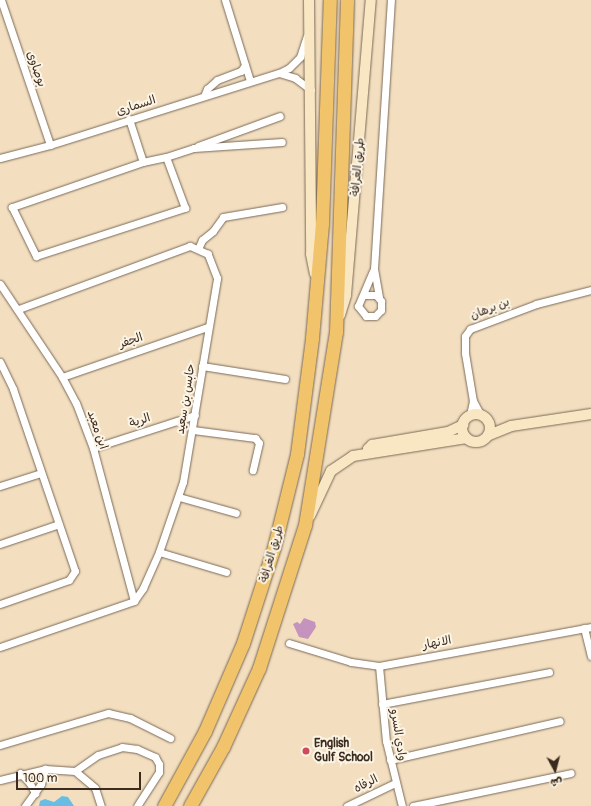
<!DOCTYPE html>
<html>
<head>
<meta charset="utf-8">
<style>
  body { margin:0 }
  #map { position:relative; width:591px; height:806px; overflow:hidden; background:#f3dfc0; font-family:Pangolin,"Playpen Sans Arabic",sans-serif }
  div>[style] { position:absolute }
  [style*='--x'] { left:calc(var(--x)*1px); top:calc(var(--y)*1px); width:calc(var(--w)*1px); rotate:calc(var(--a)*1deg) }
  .water>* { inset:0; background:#68bde4 }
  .building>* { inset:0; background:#c494bf }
  .roads { filter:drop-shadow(0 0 1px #7b6957) drop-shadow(0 0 1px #7b6957) }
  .street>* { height:7px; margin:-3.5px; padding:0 3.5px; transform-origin:3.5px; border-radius:3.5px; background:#fff }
  .secondary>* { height:10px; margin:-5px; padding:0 5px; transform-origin:5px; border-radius:5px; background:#f9e7c3 }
  .secondary>.ring { margin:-5px; padding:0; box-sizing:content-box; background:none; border:10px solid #f9e7c3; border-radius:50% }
  .highway>* { height:13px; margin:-6.5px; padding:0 6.5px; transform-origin:6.5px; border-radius:6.5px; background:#f1c36a }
  .dots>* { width:11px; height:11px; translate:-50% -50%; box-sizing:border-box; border:2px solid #fcf5e5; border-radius:50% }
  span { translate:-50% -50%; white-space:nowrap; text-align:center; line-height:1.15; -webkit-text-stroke:4px #fcf5e5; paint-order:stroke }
  .street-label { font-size:12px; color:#3b2a1e }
  .poi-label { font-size:12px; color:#3b2a1e; font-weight:700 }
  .left { translate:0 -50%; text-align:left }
  .north { position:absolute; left:535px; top:750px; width:40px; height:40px; -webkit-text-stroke:3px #fcf5e5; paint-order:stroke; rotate:173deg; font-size:11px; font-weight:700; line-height:16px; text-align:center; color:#3b2a1e }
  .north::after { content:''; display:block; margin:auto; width:14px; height:18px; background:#3b2a1e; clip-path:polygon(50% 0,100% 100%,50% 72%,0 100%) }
  .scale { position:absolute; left:16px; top:772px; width:125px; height:18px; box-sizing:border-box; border:2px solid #3b2a1e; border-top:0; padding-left:5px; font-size:12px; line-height:14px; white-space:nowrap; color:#3b2a1e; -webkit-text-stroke:3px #fcf5e5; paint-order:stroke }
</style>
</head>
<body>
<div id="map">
  <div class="water">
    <i style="clip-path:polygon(62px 796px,68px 797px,74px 806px,39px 806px,40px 801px,45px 799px,54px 802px)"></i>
  </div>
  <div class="building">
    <i style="clip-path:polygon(304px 618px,315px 622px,316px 627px,308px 639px,299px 637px,293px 624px,297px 622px,300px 624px)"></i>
  </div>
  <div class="roads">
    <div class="street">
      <i style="--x:1;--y:0;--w:153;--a:71.3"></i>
      <i style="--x:225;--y:0;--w:85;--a:72.8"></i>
      <i style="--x:279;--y:73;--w:17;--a:17"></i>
      <i style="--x:295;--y:78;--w:20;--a:37"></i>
      <i style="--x:204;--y:96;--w:8;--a:-67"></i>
      <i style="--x:207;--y:89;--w:13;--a:-42"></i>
      <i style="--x:217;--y:80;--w:26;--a:-21"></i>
      <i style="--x:241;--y:71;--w:7;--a:-56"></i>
      <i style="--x:129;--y:119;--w:45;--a:72"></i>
      <i style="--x:143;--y:162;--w:139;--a:161"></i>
      <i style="--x:12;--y:207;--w:55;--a:63.9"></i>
      <i style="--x:36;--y:256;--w:157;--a:-17.9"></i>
      <i style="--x:185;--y:208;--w:54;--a:-110.4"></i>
      <i style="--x:166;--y:157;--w:24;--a:168"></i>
      <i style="--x:198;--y:146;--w:87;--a:-20.1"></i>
      <i style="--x:166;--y:157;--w:29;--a:-18"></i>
      <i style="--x:194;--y:148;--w:88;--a:-3.9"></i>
      <i style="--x:0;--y:158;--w:52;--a:-14.6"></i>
      <i style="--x:50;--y:145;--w:240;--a:-17.5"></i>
      <i style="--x:279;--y:73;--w:11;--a:-27"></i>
      <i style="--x:289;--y:68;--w:16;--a:-45"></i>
      <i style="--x:300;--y:57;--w:22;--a:-72"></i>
      <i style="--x:198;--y:249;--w:10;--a:-66"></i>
      <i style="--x:202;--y:240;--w:14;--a:-39"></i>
      <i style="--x:213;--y:231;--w:17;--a:-54"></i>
      <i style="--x:223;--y:217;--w:60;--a:-9.6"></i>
      <i style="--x:0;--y:284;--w:112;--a:56.3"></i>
      <i style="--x:62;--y:377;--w:30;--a:62"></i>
      <i style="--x:76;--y:403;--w:48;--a:69.3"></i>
      <i style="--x:93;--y:448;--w:158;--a:75"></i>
      <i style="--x:364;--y:295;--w:12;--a:0"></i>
      <i style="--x:376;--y:295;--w:8;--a:50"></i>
      <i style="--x:381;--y:301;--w:9;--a:90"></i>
      <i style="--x:381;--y:310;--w:8;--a:135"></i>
      <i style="--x:375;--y:316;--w:9;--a:180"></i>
      <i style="--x:366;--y:316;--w:13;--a:-129"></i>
      <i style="--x:358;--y:306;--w:38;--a:-67"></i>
      <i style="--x:379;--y:297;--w:28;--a:-100"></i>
      <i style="--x:374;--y:269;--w:270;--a:-86.4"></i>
      <i style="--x:0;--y:362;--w:30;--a:64"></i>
      <i style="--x:13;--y:389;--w:192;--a:71.2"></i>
      <i style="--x:75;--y:571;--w:11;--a:124"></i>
      <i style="--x:69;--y:580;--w:73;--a:160.8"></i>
      <i style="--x:202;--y:366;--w:84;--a:8.9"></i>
      <i style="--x:62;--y:377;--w:153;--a:-19"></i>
      <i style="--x:480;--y:414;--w:15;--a:-118"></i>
      <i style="--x:473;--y:401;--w:49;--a:-99.5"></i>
      <i style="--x:465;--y:353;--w:17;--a:-90"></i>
      <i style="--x:465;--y:336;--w:9;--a:-54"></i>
      <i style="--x:470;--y:329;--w:71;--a:-20.7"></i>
      <i style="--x:536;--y:304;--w:57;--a:-14.3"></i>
      <i style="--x:470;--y:415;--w:14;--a:-78"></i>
      <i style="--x:193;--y:430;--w:63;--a:7.4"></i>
      <i style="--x:255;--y:438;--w:6;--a:51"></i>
      <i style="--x:259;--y:443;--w:28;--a:103"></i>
      <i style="--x:93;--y:448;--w:107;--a:-17.9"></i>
      <i style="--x:0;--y:486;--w:43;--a:-17.6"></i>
      <i style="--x:179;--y:497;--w:59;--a:15.7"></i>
      <i style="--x:0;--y:544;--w:62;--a:-18.7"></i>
      <i style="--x:159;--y:552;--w:70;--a:16.6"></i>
      <i style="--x:584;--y:628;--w:29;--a:76"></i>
      <i style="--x:289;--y:643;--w:65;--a:17"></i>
      <i style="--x:351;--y:662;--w:28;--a:8"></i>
      <i style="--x:379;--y:666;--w:216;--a:-10.4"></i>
      <i style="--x:0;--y:647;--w:142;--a:-18.9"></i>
      <i style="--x:134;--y:601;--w:16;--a:-55"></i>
      <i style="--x:143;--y:588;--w:39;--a:-66"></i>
      <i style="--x:159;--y:552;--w:74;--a:-71.1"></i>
      <i style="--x:183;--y:482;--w:207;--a:-80.5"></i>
      <i style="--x:217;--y:278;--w:26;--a:-111"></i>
      <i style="--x:208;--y:254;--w:20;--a:-156"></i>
      <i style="--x:190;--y:246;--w:182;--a:159.8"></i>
      <i style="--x:379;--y:666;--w:75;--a:84.7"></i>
      <i style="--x:386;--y:741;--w:67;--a:76.2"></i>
      <i style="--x:382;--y:704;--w:170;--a:-10.8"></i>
      <i style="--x:0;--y:745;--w:113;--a:-16.5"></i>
      <i style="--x:108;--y:713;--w:23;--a:13"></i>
      <i style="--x:130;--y:718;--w:45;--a:26.6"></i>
      <i style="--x:390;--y:760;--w:174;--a:-12.9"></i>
      <i style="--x:75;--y:771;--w:28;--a:-35"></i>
      <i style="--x:98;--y:755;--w:25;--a:-18"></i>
      <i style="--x:122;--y:747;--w:15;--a:8"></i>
      <i style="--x:137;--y:749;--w:20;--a:24"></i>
      <i style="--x:155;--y:757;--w:8;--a:60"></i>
      <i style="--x:159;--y:764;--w:8;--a:90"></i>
      <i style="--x:159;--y:772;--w:40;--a:122.9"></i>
      <i style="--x:20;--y:773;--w:13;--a:45"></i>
      <i style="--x:29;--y:782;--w:13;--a:61"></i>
      <i style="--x:0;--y:780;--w:46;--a:-13.7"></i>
      <i style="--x:45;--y:769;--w:30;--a:4"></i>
      <i style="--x:75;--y:771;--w:26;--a:40"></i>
      <i style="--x:95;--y:788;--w:19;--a:72"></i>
      <i style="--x:25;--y:806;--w:27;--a:-54"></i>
      <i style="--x:41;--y:784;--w:16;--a:-75"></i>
      <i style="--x:347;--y:806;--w:53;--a:-25.6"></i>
      <i style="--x:413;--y:806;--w:161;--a:-11.8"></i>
    </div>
    <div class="secondary">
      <i style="--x:309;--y:0;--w:254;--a:89.5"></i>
      <i style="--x:311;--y:254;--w:20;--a:79"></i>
      <i style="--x:340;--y:315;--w:21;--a:-73"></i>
      <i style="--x:346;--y:295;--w:296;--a:-85.2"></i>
      <i class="ring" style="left:462px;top:414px;width:18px;height:18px"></i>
      <i style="--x:489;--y:435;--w:24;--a:-22"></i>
      <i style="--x:511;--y:426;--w:81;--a:-8.5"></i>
      <i style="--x:372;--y:452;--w:5;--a:-143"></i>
      <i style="--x:368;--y:449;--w:6;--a:-45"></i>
      <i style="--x:372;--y:445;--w:77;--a:-9.7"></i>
      <i style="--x:448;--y:432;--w:17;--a:-25"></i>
      <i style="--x:310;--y:516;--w:50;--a:-65"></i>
      <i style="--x:331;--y:471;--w:27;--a:-34"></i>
      <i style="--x:353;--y:456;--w:115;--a:-9"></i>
    </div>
    <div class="highway">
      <i style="--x:164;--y:806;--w:85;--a:-61.3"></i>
      <i style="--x:205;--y:731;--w:96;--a:-66.6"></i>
      <i style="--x:243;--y:643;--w:101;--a:-72.1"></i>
      <i style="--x:274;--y:547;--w:96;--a:-76.1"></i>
      <i style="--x:297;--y:454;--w:117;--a:-82.6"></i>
      <i style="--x:312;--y:338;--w:114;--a:-85"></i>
      <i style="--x:322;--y:224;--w:224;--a:-88"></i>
      <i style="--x:190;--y:806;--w:68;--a:-60.8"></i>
      <i style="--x:223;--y:747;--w:87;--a:-65.5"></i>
      <i style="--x:259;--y:668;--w:150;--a:-72.2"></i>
      <i style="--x:305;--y:525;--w:195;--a:-80.9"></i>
      <i style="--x:336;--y:332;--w:332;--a:-88.1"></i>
    </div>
  </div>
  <div class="dots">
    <i style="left:306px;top:751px;background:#d1495b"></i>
  </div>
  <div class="street-label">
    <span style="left:36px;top:69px;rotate:71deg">بوصاوى</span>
    <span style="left:136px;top:106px;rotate:-18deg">السمارى</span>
    <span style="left:358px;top:167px;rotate:-85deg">طريق الغرافة</span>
    <span style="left:490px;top:309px;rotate:-21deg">بن برهان</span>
    <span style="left:131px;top:341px;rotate:-19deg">الجفر</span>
    <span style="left:186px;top:399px;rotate:-81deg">حابس بن سعيد</span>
    <span style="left:140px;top:421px;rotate:-18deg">الرية</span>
    <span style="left:97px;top:430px;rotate:71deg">ابن معبد</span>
    <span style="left:272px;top:554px;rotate:-74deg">طريق الغرافة</span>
    <span style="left:437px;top:643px;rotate:-11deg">الانهار</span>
    <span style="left:398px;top:735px;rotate:81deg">وادي السرو</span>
    <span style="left:366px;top:784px;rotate:-27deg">الرفاه</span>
  </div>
  <div class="poi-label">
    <span class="left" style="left:314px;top:751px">English<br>Gulf School</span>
  </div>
  <div class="north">ش</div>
  <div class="scale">100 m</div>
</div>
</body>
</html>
